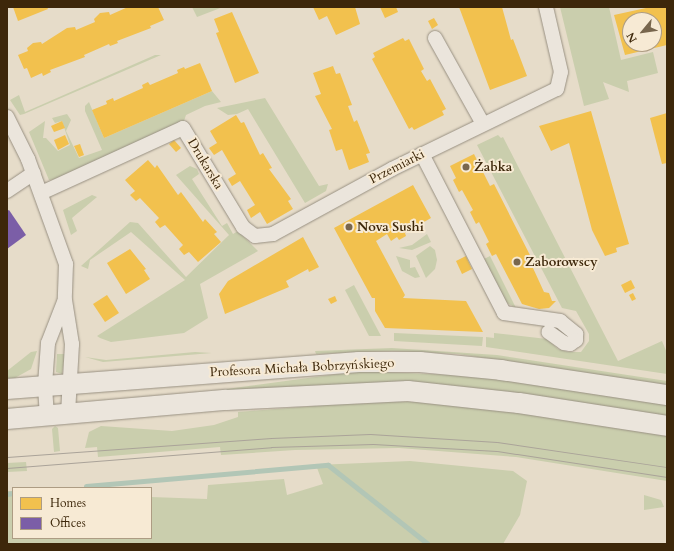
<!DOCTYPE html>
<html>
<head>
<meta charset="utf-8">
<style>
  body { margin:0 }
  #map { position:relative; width:674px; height:551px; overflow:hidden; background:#e6dcc9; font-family:Cardo,serif }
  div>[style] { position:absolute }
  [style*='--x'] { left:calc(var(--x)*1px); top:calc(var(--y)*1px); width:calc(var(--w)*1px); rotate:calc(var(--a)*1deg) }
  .green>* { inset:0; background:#cacead }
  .homes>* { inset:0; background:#f2c14e }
  .offices>* { inset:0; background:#7b5ea7 }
  .stream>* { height:5px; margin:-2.5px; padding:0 2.5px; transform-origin:2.5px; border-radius:2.5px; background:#b2c6b6 }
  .roads { filter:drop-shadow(0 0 1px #989082) drop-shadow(0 0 1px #989082) }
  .minor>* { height:14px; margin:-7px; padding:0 7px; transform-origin:7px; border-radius:7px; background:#ebe5dc }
  .secondary>* { height:20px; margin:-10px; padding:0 10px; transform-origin:10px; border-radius:10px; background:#ebe5dc }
  .tram>* { height:1px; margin:-0.5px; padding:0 0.5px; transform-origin:0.5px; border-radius:0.5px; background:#aaa399 }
  .dots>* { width:11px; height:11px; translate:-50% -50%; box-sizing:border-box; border:2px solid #f7ead4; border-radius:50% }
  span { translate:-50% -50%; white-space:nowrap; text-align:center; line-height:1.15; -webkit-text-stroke:4px #f7ead4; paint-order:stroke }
  .street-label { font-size:13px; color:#3d270a }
  .poi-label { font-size:13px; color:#3d270a; font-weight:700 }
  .left { translate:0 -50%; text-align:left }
  .frame { position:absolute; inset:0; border:8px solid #3d270a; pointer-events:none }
  .legend { position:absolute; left:12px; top:487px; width:140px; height:52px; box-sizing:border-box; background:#f7ead4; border:1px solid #ad9c83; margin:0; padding:5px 7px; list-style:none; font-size:12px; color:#3d270a }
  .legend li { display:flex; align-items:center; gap:8px; height:20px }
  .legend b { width:20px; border:1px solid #ad9c83 }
  .north { position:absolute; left:622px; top:12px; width:40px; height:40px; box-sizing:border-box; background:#f7ead4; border:1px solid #ad9c83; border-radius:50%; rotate:241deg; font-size:11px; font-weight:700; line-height:16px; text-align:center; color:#3d270a }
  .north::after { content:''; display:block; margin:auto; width:14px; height:18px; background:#78664d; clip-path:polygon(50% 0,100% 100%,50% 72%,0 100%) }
</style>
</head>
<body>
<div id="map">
  <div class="green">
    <i style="clip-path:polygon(192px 7px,223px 7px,197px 17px)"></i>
    <i style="clip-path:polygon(560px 7px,609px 7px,621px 60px,653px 52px,658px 73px,627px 81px,629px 92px,603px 82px,609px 99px,584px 106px)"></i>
    <i style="clip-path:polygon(155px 55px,161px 55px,24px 114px,20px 115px,10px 100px,19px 95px,25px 112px)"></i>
    <i style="clip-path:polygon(212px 91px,221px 102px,205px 106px,186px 115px,184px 121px,58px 179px,49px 180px,29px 132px,45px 121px,43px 138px,46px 138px,58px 151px,70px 145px,62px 121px,55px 123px,52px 118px,67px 114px,71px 120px,66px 131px,79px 158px,102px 150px,85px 111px,85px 106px,89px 102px,104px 138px)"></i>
    <i style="clip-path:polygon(265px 98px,319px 186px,328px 184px,326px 191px,305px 203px,248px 109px,237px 114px,228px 115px,217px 108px)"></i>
    <i style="clip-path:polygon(498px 135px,501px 138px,503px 137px,618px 361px,662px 341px,667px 353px,667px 374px,486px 347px,486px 337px,494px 338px,494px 333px,547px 339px,558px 349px,568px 352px,581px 352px,589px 341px,589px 334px,576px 311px,562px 308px,477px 145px)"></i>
    <i style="clip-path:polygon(190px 166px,197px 169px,199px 174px,192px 179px,222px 226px,227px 223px,233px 234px,238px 231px,258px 251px,200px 284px,208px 318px,184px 333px,111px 342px,100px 338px,97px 336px,185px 280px,131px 232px,90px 260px,88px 269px,81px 266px,130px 222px,138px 223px,186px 277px,229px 235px,176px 175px)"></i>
    <i style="clip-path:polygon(92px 195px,97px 197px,72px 218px,77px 231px,71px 235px,63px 210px)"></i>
    <i style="clip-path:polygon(427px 234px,431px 242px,412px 250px,399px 248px,412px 245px)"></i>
    <i style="clip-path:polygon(430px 246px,435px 250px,437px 260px,435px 269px,426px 278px,416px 256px)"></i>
    <i style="clip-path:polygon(396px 256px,410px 260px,410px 268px,415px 267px,420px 277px,415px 278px,402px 271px)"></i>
    <i style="clip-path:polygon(490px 256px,516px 308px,507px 303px,484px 259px)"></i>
    <i style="clip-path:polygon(354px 285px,381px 336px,369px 336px,345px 290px)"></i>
    <i style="clip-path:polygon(394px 333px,461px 336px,483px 337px,482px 346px,394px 341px)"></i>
    <i style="clip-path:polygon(392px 348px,497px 355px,667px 381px,667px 385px,458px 354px,392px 351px,316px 354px,315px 351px)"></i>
    <i style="clip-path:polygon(37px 351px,31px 369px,15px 378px,7px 378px,7px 371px,31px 352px)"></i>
    <i style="clip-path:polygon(195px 352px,212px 353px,103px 362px,85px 357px,106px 360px)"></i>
    <i style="clip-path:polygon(57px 354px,65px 354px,62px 374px,56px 372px)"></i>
    <i style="clip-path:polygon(360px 371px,478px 376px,667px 404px,667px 417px,512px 393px,425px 384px,226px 393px,226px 389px)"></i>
    <i style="clip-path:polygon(375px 401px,428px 402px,504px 410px,667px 436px,667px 481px,516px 457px,399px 448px,295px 450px,221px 455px,220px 447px,98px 457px,97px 447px,85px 448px,89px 432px,101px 426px,172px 431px,214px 425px,238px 417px,238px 412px)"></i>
    <i style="clip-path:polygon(55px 426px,58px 428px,60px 451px,54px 452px,52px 429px)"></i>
    <i style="clip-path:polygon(410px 461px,513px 471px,527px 481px,520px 515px,503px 544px,7px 544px,7px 491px,13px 491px,13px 538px,151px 538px,151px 497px,207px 499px,208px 485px,284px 479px,287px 495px,323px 484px,316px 465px)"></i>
    <i style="clip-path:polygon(26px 462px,27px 471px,7px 472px,7px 463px)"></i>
    <i style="clip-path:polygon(644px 495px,661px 500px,664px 507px,644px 510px)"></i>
  </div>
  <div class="homes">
    <i style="clip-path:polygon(13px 7px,47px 7px,48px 9px,18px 21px)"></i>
    <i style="clip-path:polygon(128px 7px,158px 7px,164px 20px,150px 26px,151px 28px,117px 41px,118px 43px,110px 46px,109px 44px,84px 55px,85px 57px,50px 70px,51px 72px,43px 76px,42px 73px,31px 78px,27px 68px,24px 69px,18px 55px,28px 51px,27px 48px,33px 43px,41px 42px,42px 44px,67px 28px,75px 27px,76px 30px,95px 22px,94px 19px,100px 13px,109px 12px,110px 15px)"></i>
    <i style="clip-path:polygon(313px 7px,355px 7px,360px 24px,336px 35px,327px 16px,319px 20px)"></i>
    <i style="clip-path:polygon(380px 7px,396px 7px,398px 12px,385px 18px)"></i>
    <i style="clip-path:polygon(459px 7px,502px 7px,511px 40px,513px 39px,527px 76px,490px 90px)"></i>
    <i style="clip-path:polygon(evenodd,667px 7px,667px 45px,625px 55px,614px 15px,646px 8px,667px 7px,630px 20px,654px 20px,654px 44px,630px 44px,630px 20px)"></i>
    <i style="clip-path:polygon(232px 12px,259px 73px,235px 83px,216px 33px,219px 32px,214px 19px)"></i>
    <i style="clip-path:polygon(434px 18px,438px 25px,432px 29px,428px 21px)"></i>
    <i style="clip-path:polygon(403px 38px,405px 41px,409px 39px,424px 69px,421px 71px,427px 81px,430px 79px,446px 109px,442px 111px,444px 115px,414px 130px,412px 127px,409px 129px,372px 59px,375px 57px,373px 53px)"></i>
    <i style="clip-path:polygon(200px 63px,212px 91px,104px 138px,92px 110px,107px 104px,106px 101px,113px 98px,114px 101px,143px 88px,142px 85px,148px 82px,150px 85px,178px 73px,177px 70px,184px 67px,185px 69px)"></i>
    <i style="clip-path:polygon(333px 66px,336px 74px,340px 73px,352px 105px,348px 106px,354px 122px,357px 120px,370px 153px,366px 154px,369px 162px,349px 170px,342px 149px,336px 151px,329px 130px,332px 129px,315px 96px,321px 94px,313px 73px)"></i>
    <i style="clip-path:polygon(591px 111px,629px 244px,616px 248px,617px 252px,605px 256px,592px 230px,569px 143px,551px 151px,539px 126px)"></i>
    <i style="clip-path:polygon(667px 113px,667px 163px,662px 164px,650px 118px)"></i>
    <i style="clip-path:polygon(236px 115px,241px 123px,244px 122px,260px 155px,263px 153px,272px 168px,269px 169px,291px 199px,288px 201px,293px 209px,267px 224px,260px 212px,251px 218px,247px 210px,255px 205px,240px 181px,232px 186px,228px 179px,236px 174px,222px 150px,214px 155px,209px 148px,217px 143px,210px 131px)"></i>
    <i style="clip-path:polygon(62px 121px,65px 128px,54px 132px,51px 126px)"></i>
    <i style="clip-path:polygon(65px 135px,69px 144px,58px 150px,54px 140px)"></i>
    <i style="clip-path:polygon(174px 140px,181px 148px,176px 152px,169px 144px)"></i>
    <i style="clip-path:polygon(80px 144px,84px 155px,79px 157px,74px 146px)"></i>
    <i style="clip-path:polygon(474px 154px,490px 186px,494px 184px,536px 267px,533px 268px,544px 292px,549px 293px,552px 301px,556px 301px,549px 308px,539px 309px,522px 304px,496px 254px,492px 256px,486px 244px,489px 242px,479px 222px,476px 224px,470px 212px,473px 210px,462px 190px,459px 192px,453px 180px,456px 178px,450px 166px)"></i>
    <i style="clip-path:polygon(148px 160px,155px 168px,157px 165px,178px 195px,181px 192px,203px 222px,205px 219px,217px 232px,214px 234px,221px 242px,198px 262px,189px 252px,184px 255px,179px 249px,183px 245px,165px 225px,160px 228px,155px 222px,159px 218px,140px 198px,136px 201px,130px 195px,135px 191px,125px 180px)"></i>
    <i style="clip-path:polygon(413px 185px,431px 218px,417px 226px,419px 229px,411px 233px,410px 230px,405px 233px,406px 236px,399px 240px,397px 237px,391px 241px,387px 234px,376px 241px,405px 295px,403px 298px,466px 301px,483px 332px,385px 328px,375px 311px,375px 298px,372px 298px,334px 228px)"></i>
    <i style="clip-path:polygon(303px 237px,319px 267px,309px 272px,308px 269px,286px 281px,289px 287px,225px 314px,219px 294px,228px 281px)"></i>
    <i style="clip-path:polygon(130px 249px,146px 269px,144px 270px,150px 279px,126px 294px,107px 263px)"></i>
    <i style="clip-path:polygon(466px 256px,472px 269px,462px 274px,456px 261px)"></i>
    <i style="clip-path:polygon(631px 280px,635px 288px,625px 293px,621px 285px)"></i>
    <i style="clip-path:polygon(633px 293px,636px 299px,632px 301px,629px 295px)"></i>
    <i style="clip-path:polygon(107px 295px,119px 313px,105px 322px,93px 304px)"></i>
    <i style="clip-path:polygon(335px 296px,337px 301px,331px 304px,328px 299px)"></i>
  </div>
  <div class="offices">
    <i style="clip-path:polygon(9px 210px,26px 235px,7px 249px,7px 211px)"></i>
  </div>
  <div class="stream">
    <i style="--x:86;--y:486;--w:243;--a:-5"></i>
    <i style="--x:328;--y:465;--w:127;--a:38.3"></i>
    <i style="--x:7;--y:494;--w:6;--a:-9"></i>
  </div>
  <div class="roads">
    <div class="minor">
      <i style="--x:435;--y:38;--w:98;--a:60.8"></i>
      <i style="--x:7;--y:117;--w:47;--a:63.4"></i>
      <i style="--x:28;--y:159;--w:112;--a:70.1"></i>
      <i style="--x:66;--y:264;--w:36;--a:92"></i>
      <i style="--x:65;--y:300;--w:45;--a:81"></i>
      <i style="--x:72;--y:344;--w:70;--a:93.3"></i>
      <i style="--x:422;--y:154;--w:179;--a:62.7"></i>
      <i style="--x:504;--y:313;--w:57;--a:8.1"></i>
      <i style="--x:560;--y:321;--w:21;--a:39"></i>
      <i style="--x:576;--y:334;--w:6;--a:90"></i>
      <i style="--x:576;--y:340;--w:7;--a:146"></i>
      <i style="--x:570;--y:344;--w:6;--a:-171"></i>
      <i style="--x:564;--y:343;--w:19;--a:-145"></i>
      <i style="--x:7;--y:191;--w:32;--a:-34"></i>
      <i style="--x:41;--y:193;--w:156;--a:-24.6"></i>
      <i style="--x:183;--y:128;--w:116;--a:58.8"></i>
      <i style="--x:243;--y:227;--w:15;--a:37"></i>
      <i style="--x:255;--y:236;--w:18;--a:-6"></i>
      <i style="--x:273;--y:234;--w:136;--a:-28.6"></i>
      <i style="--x:392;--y:169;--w:183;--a:-25.9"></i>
      <i style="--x:557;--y:89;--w:17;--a:-77"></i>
      <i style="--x:561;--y:72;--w:67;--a:-103"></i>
      <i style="--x:47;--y:416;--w:31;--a:-94"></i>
      <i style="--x:45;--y:385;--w:42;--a:-85.9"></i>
      <i style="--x:48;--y:343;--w:44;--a:-68.7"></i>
    </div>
    <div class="secondary">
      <i style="--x:7;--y:389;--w:353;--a:-4.4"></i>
      <i style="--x:359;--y:362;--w:61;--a:0"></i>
      <i style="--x:420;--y:362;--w:81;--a:5.6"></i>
      <i style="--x:501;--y:370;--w:168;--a:8.6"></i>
      <i style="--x:7;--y:419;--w:220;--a:-5"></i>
      <i style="--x:226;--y:400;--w:182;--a:-2.8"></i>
      <i style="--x:408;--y:391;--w:112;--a:6.2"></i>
      <i style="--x:519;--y:403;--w:150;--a:8.8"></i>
    </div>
  </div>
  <div class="tram">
    <i style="--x:7;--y:457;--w:265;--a:-4.1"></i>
    <i style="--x:271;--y:438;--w:99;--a:-2.3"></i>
    <i style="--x:370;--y:434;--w:127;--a:3.6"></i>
    <i style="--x:497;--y:442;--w:172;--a:8.4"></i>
    <i style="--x:7;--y:468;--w:265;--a:-4.5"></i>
    <i style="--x:271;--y:447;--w:102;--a:-1.7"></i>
    <i style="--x:373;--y:444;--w:124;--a:3.2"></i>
    <i style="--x:497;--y:451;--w:172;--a:8.7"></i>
  </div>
  <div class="dots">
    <i style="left:466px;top:167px;background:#78664d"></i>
    <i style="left:349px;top:227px;background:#78664d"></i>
    <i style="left:517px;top:262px;background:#78664d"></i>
  </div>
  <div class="street-label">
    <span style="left:205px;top:164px;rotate:59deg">Drukarska</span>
    <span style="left:397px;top:167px;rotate:-27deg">Przemiarki</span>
    <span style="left:302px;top:368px;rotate:-3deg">Profesora Michała Bobrzyńskiego</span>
  </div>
  <div class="poi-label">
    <span class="left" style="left:474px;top:167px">Żabka</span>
    <span class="left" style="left:357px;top:227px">Nova Sushi</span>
    <span class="left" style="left:525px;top:262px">Zaborowscy</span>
  </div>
  <div class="frame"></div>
  <ul class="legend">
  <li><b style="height:11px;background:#f2c14e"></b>Homes</li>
  <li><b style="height:11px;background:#7b5ea7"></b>Offices</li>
  </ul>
  <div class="north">N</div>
</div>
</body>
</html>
